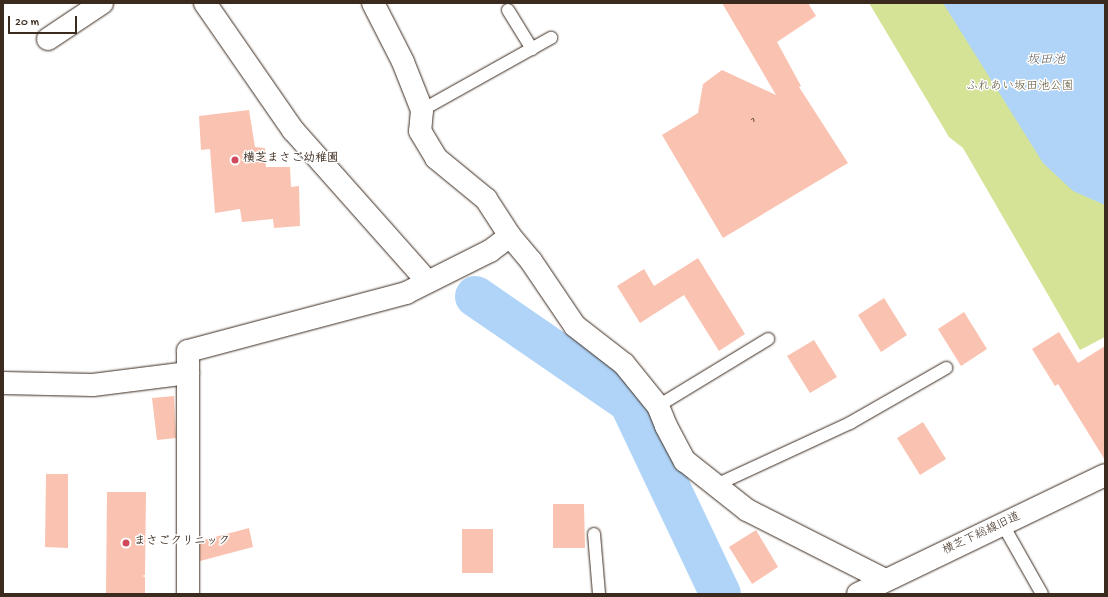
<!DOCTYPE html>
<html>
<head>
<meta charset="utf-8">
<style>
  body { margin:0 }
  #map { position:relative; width:1108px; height:597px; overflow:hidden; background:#fff; font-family:"Gochi Hand","Klee One",sans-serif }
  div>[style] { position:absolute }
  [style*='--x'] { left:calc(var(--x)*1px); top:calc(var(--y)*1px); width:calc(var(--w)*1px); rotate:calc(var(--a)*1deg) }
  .green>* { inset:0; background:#d5e396 }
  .water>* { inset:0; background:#afd4f8 }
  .river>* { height:41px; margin:-20.5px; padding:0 20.5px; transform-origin:20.5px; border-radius:20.5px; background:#afd4f8 }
  .building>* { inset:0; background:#fac2b0 }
  .roads { filter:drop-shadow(0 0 1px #3b2a1e) drop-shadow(0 0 1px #3b2a1e) }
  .lane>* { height:12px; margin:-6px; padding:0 6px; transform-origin:6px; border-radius:6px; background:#fff }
  .street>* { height:22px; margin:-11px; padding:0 11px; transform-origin:11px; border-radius:11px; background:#fff }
  .secondary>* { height:22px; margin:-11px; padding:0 11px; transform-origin:11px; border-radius:11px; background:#fff }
  .dots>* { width:11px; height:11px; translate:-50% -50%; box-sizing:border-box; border:2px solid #fff; border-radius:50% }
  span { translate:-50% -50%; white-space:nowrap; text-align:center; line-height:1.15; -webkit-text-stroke:3px #fff; paint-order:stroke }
  .number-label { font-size:10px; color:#6b5042 }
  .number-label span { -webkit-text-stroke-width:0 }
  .park-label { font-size:12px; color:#62583c }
  .poi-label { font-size:12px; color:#3b2a1e; font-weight:700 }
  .left { translate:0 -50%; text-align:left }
  .street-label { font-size:12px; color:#3b2a1e }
  .water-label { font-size:13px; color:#5e5d5f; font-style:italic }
  .frame { position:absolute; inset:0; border:4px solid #3b2a1e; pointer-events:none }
  .scale { position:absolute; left:8px; top:16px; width:69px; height:18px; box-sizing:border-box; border:2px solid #3b2a1e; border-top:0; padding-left:5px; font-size:12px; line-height:14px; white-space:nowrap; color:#3b2a1e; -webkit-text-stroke:3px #fff; paint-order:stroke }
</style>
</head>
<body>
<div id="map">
  <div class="green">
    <i style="clip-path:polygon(869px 3px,1105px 3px,1105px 337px,1080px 350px,963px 148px,949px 137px)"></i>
  </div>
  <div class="water">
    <i style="clip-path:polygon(943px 3px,1105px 3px,1105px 205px,1073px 191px,1043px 163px)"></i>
  </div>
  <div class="river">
    <i style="--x:475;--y:296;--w:187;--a:34.5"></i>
    <i style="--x:629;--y:402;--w:212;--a:64.6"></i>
  </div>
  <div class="building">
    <i style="clip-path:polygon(722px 3px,808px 3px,816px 16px,777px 42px,801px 86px,799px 87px,848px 163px,723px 238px,662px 135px,698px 113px,703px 84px,722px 70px,776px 95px)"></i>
    <i style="clip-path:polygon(249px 110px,255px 147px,265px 148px,266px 167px,290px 167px,291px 187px,299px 186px,300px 226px,274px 228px,273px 219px,242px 222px,240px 209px,215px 213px,210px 149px,201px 150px,199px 116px)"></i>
    <i style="clip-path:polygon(698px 258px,745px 334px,719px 351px,684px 295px,640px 323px,617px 286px,644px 269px,654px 286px)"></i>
    <i style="clip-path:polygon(884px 298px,907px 335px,881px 352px,858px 315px)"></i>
    <i style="clip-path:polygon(964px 312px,987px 349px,961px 366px,938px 329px)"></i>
    <i style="clip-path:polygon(1059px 332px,1078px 363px,1105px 346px,1105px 460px,1058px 384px,1055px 386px,1032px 349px)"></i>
    <i style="clip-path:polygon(814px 340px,837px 377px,810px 393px,787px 356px)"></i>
    <i style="clip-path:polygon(174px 396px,176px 438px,157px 440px,152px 398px)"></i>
    <i style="clip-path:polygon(923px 422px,946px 459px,920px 475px,897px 438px)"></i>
    <i style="clip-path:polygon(46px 474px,68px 474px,68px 548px,45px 547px)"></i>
    <i style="clip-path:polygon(107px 492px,146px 492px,145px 575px,142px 576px,145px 577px,145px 594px,106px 594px)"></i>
    <i style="clip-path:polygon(553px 504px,584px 504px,585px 548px,553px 548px)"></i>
    <i style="clip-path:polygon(249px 528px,253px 547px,200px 561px,200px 541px)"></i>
    <i style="clip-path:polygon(462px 529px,493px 529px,493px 573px,462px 573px)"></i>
    <i style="clip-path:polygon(756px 530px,778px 567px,752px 584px,729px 547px)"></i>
  </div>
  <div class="roads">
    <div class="lane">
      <i style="--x:508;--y:10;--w:46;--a:58.4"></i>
      <i style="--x:422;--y:110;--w:148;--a:-29.2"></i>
      <i style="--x:658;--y:406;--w:129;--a:-31.3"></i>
      <i style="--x:716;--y:485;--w:148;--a:-24.8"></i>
      <i style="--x:850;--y:423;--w:111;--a:-29.8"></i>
      <i style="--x:1003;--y:525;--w:79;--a:60.5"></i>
      <i style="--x:594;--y:534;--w:60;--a:85.2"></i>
    </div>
    <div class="street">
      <i style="--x:205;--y:3;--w:155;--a:55.3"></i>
      <i style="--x:293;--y:130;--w:203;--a:48.4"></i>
      <i style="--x:373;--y:3;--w:66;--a:63"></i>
      <i style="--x:403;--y:62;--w:52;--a:68.4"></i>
      <i style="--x:422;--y:110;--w:21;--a:95"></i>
      <i style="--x:420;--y:131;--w:31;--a:59"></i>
      <i style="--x:436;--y:158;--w:65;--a:39.4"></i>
      <i style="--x:486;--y:199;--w:44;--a:57"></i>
      <i style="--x:510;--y:236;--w:33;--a:50"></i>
      <i style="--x:531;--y:261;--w:78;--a:55.9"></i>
      <i style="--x:575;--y:326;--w:62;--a:37.8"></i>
      <i style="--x:624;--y:364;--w:54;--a:51"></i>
      <i style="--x:658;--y:406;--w:22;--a:68"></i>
      <i style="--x:666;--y:426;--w:40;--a:62"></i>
      <i style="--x:685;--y:461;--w:79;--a:38.3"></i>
      <i style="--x:747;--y:510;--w:155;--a:26.9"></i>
      <i style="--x:48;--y:39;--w:65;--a:-33.7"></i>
      <i style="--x:3;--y:383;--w:90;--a:1.3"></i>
      <i style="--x:93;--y:385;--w:96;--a:-7.2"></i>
      <i style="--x:188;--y:594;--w:243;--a:-90"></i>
      <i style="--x:188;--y:351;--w:226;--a:-14.9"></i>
      <i style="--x:406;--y:293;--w:94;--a:-26.6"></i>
      <i style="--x:490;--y:251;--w:25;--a:-37"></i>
    </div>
    <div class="secondary">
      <i style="--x:858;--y:594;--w:274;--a:-25.7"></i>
    </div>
  </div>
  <div class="dots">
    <i style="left:235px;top:160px;background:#d1495b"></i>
    <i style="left:126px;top:543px;background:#d1495b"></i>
  </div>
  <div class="number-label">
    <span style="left:753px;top:121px">1</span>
  </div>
  <div class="park-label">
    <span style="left:1020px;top:88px">ふれあい坂田池公園</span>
  </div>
  <div class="poi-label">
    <span class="left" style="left:243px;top:160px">横芝まさご幼稚園</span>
    <span class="left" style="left:134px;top:543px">まさごクリニック</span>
  </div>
  <div class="street-label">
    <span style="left:982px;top:535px;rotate:-25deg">横芝下総線旧道</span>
  </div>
  <div class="water-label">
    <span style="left:1046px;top:61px">坂田池</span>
  </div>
  <div class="frame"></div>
  <div class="scale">20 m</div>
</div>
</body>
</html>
